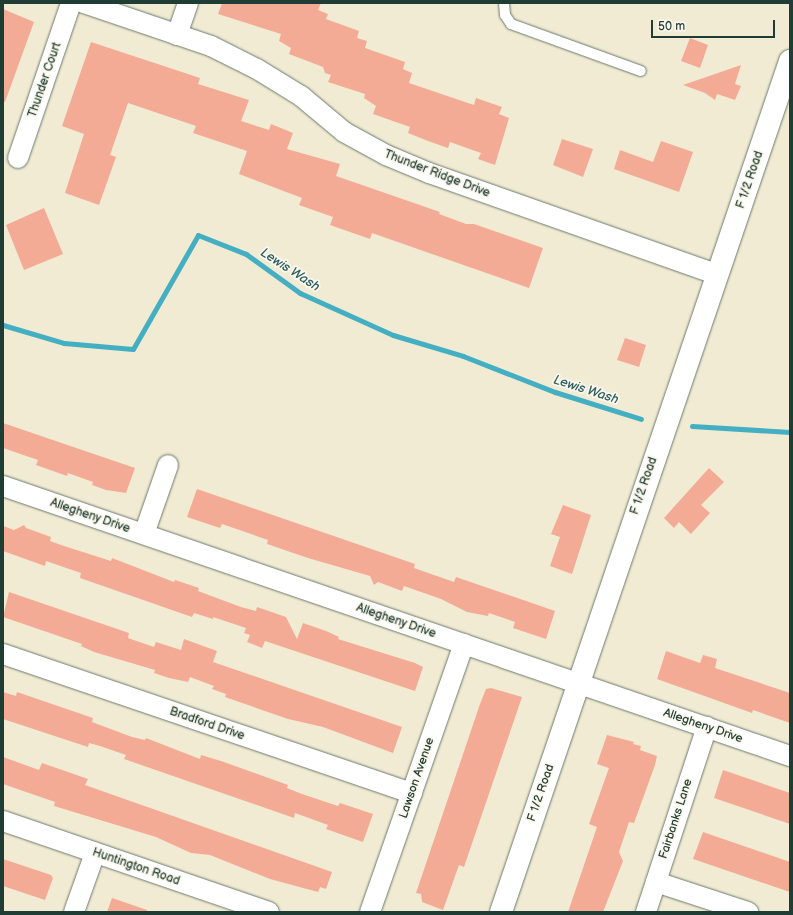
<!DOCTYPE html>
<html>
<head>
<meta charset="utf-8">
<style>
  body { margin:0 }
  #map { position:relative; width:793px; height:915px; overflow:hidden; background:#f2ebd3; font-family:"Balsamiq Sans",sans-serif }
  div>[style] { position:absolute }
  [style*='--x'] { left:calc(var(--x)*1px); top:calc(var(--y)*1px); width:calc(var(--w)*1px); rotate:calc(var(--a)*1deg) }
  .stream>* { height:5px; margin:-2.5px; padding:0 2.5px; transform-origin:2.5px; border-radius:2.5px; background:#44afc2 }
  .building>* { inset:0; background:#f3ab96 }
  .roads { filter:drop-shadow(0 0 1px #697a6c) drop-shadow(0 0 1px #697a6c) }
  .lane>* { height:10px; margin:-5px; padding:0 5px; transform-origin:5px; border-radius:5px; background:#fff }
  .street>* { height:20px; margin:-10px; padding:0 10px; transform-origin:10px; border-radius:10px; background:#fff }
  .secondary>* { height:22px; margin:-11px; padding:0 11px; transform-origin:11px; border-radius:11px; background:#fff }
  span { translate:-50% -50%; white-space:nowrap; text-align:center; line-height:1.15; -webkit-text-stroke:3.5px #fbf7ec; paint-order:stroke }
  .street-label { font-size:12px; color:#1f3d34 }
  .water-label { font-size:13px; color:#2a5f5f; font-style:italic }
  .frame { position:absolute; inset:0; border:4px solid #1f3d34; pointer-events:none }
  .scale { position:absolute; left:651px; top:20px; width:124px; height:18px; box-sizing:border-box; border:2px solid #1f3d34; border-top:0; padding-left:5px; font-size:12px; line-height:14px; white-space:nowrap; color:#1f3d34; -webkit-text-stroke:3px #fbf7ec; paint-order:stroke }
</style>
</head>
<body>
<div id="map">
  <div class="stream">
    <i style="--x:3;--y:325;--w:64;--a:16.4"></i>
    <i style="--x:64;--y:343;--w:69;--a:5"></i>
    <i style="--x:133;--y:349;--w:131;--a:-60.3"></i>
    <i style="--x:198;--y:235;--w:52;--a:21.6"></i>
    <i style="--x:246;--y:254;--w:67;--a:35.8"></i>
    <i style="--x:300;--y:293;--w:102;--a:24.3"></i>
    <i style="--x:393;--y:335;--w:73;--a:16.7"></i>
    <i style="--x:463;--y:356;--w:99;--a:21.4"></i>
    <i style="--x:555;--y:392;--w:90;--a:17.4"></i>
    <i style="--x:692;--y:426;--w:98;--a:3.5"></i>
  </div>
  <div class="building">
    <i style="clip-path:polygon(222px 3px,321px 3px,318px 10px,328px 14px,326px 19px,359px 31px,357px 38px,367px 41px,365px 48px,405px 62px,403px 69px,412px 73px,409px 83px,474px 105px,476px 98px,502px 107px,499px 114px,509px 118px,495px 165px,478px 159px,481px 153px,450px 142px,448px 148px,428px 141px,408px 133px,410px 127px,373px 114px,376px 106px,364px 98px,365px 94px,328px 82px,331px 75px,325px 73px,323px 67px,289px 54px,291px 48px,279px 41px,281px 34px,218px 14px)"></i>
    <i style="clip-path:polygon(3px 9px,34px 22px,5px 102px,3px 101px)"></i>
    <i style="clip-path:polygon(690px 38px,708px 45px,700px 68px,681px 61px)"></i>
    <i style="clip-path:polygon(91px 42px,200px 78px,198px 84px,249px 100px,241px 121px,269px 130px,271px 124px,293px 133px,287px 149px,340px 164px,336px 176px,440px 212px,439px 214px,466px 224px,474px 224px,543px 248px,529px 288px,372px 233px,370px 239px,330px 225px,333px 217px,299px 205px,302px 198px,239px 174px,247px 151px,193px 133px,196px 126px,128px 103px,110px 155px,116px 157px,99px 205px,65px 193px,84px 134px,62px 126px)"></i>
    <i style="clip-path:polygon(741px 65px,735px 84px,741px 86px,735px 100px,717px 94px,715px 100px,705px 93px,683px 85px)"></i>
    <i style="clip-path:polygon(562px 139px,593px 149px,583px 177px,553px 165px)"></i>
    <i style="clip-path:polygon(661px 141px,693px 152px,679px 192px,614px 169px,620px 150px,653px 162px)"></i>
    <i style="clip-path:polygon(44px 208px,63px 254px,24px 270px,6px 225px)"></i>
    <i style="clip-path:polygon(625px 338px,646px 345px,639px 367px,617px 360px)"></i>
    <i style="clip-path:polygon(3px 423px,135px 468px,126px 493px,106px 490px,92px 485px,93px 482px,68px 473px,67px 476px,36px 465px,38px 460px,3px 448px)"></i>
    <i style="clip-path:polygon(709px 468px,724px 482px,701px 505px,710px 513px,691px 534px,679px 522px,674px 528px,664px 518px)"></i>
    <i style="clip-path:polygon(197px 489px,415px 564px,414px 568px,454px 582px,456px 577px,555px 611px,546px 639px,513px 628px,515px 622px,489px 613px,488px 616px,467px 612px,441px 599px,404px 586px,402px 591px,378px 582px,374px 585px,370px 576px,308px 558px,267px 544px,268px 540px,222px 524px,220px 528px,187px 517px)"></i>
    <i style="clip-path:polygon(563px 505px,591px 515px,572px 574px,550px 566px,560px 537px,551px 534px)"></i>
    <i style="clip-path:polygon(24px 525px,26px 528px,51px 537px,50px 541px,64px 546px,111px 561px,112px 558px,174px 582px,175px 580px,199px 588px,198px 591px,241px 607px,256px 611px,257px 607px,286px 617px,297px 639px,303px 623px,326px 631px,339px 637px,338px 639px,415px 663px,423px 667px,415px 691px,265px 641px,262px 648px,247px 642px,250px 635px,244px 633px,246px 628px,213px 617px,213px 619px,194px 613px,192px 617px,80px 578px,81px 573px,46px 561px,45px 566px,3px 551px,3px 526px,14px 530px)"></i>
    <i style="clip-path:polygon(9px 592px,129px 633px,128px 638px,154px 647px,156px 642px,181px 650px,184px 639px,217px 651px,213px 662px,402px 727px,393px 753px,323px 727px,288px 719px,225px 697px,226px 694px,212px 689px,214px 686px,190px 677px,188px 682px,169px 678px,154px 673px,155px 670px,94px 652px,81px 646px,82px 644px,3px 617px)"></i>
    <i style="clip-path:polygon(666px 651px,700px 663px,703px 655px,717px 659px,715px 668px,790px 693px,790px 723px,753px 710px,752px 713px,657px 679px)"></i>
    <i style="clip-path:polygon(491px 688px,522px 697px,464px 867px,459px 865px,443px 910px,422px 902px,421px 894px,416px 893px,480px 704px,486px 689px)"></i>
    <i style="clip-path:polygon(3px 692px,16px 696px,17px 692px,93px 718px,92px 722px,132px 737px,145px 740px,146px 738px,200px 759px,201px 755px,221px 761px,288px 785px,287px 788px,302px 794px,338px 806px,340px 803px,373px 814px,363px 842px,326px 829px,328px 825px,295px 813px,294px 818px,124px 759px,126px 755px,100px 746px,89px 743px,88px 747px,3px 719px)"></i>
    <i style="clip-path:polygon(607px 735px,634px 742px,633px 744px,641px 746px,640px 750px,657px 756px,655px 765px,634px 823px,629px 822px,619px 852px,623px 861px,603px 912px,568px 912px,597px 827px,589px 824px,609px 768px,597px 764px)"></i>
    <i style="clip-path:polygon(3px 757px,39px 770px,42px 763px,88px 779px,85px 785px,332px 872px,326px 889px,320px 887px,318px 892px,270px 879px,210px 855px,191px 853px,156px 837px,54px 806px,55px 802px,3px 784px)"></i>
    <i style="clip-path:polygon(723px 770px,790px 793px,790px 824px,714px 798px)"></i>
    <i style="clip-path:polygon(703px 832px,790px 862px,790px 892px,693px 859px)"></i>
    <i style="clip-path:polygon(3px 859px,51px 875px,53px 878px,45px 900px,3px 886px)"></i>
    <i style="clip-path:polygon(112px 898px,147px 910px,147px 912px,107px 912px)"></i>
  </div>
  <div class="roads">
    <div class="lane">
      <i style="--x:504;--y:3;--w:12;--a:85"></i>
      <i style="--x:505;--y:15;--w:11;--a:56"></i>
      <i style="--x:511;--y:24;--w:138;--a:19.9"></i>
    </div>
    <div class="street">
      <i style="--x:84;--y:3;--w:134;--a:18.7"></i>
      <i style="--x:211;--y:46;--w:51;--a:26.6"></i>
      <i style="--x:257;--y:69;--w:52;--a:31.5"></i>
      <i style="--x:301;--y:96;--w:56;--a:39.9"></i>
      <i style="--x:344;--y:132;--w:48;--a:28.7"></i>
      <i style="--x:386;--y:155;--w:47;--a:22.7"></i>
      <i style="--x:429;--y:173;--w:306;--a:19.4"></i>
      <i style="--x:177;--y:35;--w:34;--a:-71"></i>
      <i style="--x:18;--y:158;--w:164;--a:-71.1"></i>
      <i style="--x:3;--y:486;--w:832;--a:18.94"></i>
      <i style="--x:144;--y:534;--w:73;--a:-70.8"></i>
      <i style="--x:3;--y:654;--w:432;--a:18.8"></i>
      <i style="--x:3;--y:821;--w:281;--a:18.9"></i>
      <i style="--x:656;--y:882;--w:97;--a:18.1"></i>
      <i style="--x:74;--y:912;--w:63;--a:-70.4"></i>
      <i style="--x:370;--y:912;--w:284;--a:-70.7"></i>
      <i style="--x:646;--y:912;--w:195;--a:-71.8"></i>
    </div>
    <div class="secondary">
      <i style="--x:501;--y:912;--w:899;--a:-71.24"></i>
    </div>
  </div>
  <div class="street-label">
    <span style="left:45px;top:80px;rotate:-71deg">Thunder Court</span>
    <span style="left:437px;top:174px;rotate:21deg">Thunder Ridge Drive</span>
    <span style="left:750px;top:180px;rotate:-71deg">F 1/2 Road</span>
    <span style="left:644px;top:486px;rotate:-71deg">F 1/2 Road</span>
    <span style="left:90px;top:516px;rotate:19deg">Allegheny Drive</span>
    <span style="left:396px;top:621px;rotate:19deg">Allegheny Drive</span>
    <span style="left:207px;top:724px;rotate:19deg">Bradford Drive</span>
    <span style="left:703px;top:726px;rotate:19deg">Allegheny Drive</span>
    <span style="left:417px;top:778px;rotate:-71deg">Lawson Avenue</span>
    <span style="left:541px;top:793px;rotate:-71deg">F 1/2 Road</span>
    <span style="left:676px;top:819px;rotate:-72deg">Fairbanks Lane</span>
    <span style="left:136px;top:867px;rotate:19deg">Huntington Road</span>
  </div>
  <div class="water-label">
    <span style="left:290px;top:270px;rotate:33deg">Lewis Wash</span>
    <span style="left:586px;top:390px;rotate:18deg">Lewis Wash</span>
  </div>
  <div class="frame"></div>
  <div class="scale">50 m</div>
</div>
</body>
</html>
